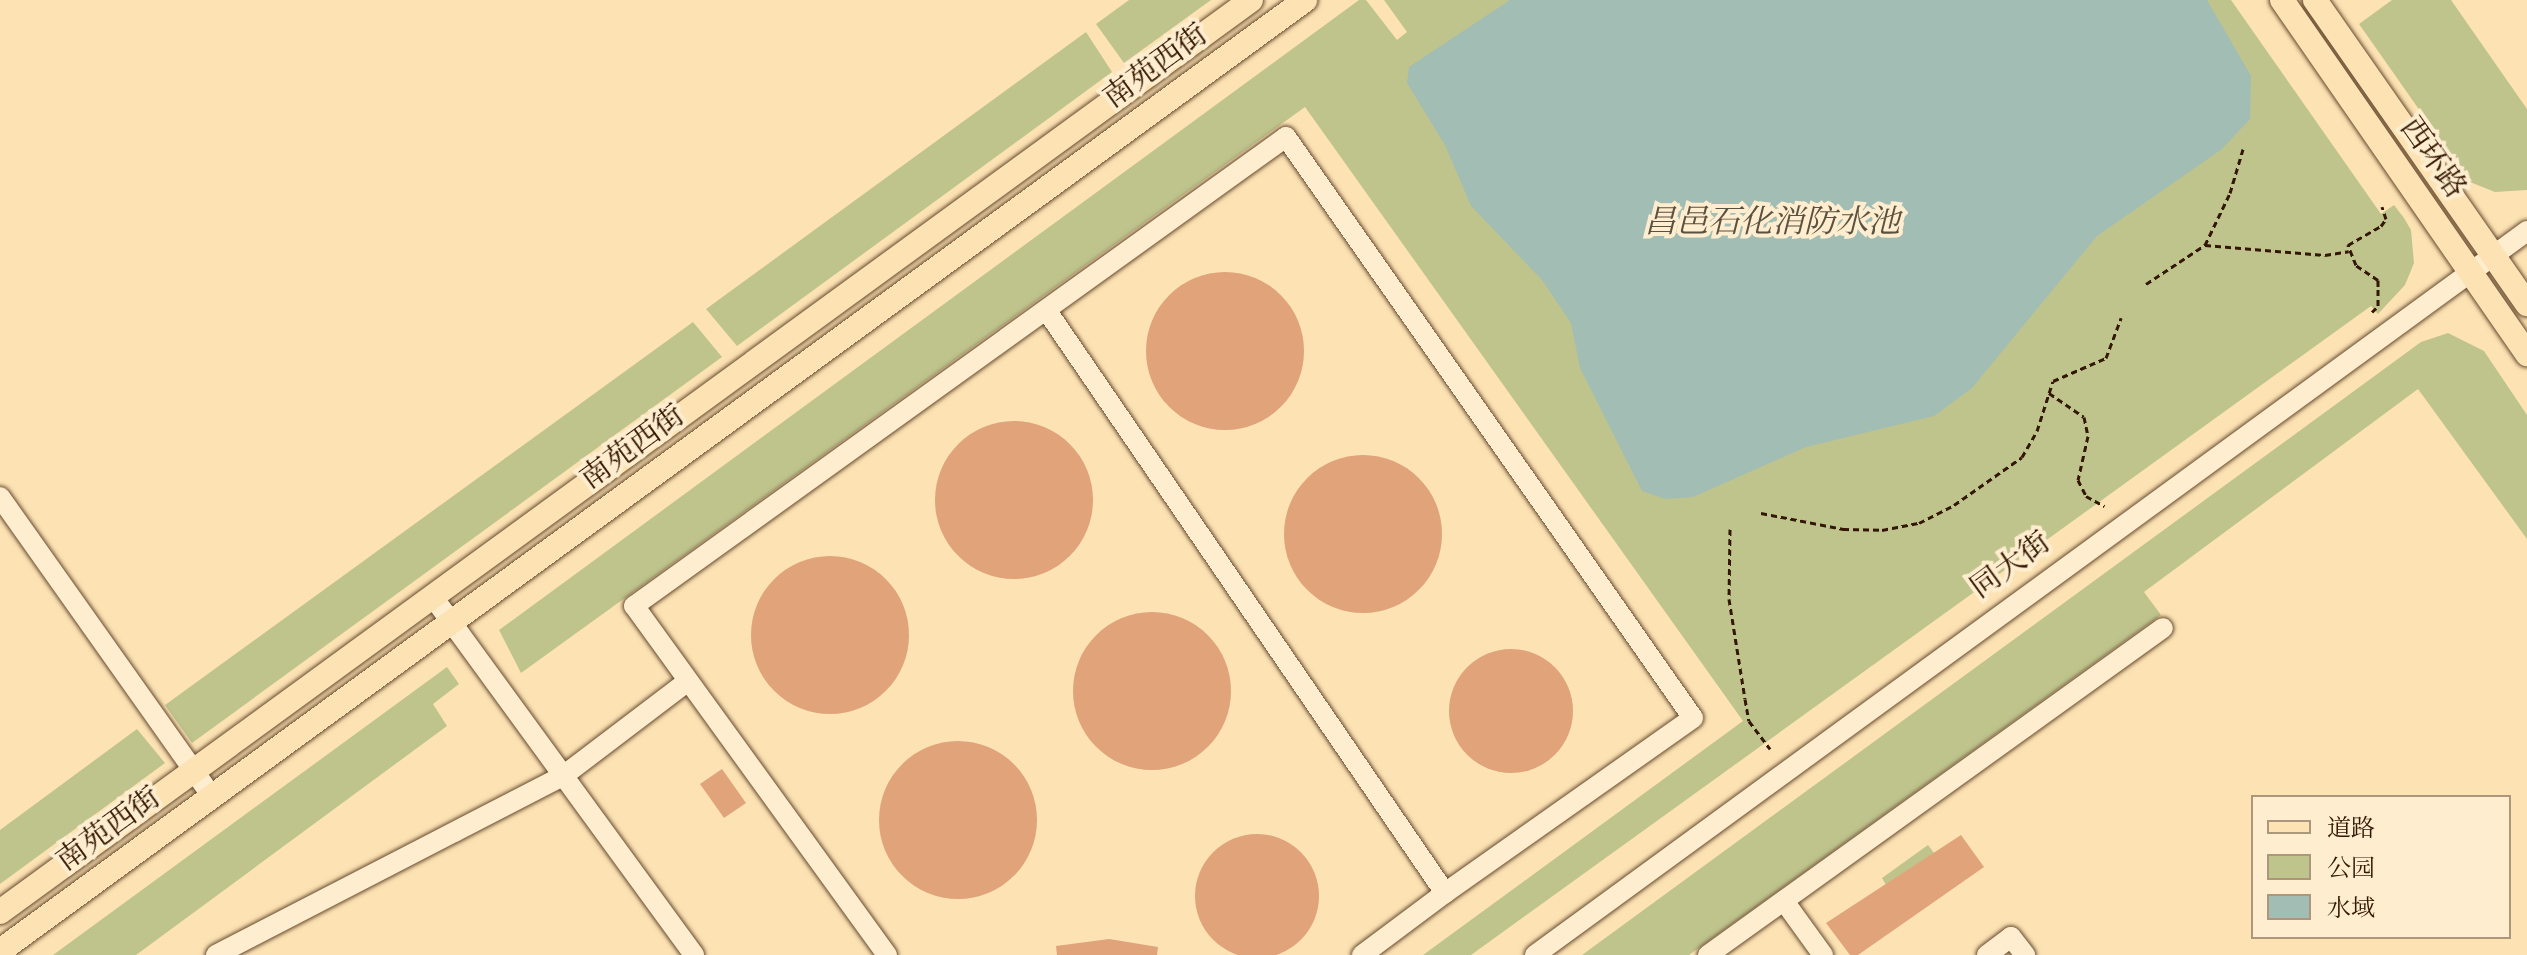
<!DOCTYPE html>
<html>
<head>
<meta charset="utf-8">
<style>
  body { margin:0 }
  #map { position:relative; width:2527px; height:955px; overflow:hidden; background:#fde3b4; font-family:"Sorts Mill Goudy","Noto Serif SC",serif }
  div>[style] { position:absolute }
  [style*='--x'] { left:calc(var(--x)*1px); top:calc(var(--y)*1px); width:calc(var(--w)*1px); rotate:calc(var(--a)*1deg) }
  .green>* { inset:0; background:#bfc48d }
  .water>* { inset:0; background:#a1bdb4 }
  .building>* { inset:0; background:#e0a37a }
  .round { border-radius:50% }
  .path>* { height:3px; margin-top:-1.5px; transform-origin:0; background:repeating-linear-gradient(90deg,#341702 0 6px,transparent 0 10px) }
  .roads { filter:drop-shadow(0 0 2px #664a2e) drop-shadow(0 0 2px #664a2e) }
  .minor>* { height:20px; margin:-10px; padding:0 10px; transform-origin:10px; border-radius:10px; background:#feedce }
  .major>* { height:24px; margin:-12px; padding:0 12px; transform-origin:12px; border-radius:12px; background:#fde3b4 }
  span { translate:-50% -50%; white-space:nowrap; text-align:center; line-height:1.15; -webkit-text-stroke:8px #feedce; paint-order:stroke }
  .street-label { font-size:30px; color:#341702 }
  .water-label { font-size:32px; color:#5a5140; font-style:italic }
  .legend { position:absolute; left:2251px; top:795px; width:260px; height:144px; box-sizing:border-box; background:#feedce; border:2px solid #ad977c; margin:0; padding:10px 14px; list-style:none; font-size:24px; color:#341702 }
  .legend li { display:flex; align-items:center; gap:16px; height:40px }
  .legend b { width:40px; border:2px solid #ad977c }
</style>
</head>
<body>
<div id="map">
  <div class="green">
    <i style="clip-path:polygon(1129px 0,1211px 0,1124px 63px,1096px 24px)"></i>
    <i style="clip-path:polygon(1359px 0,1366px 0,1397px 40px,1407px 32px,1384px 0,2231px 0,2381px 214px,2394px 205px,2404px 218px,2411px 230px,2414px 263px,2405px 285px,2378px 314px,2371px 306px,1471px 955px,1423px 955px,1743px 721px,1305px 107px,521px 673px,499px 630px)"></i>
    <i style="clip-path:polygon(2392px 0,2451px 0,2527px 109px,2527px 190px,2495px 192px,2470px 182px,2359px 24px)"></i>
    <i style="clip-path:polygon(1086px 32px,1112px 72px,737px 346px,706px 309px)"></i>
    <i style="clip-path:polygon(693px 322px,722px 357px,192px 743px,165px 705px)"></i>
    <i style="clip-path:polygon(2448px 333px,2484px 351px,2527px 415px,2527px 539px,2418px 389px,2144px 592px,2161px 615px,1689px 955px,1582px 955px,2421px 342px)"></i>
    <i style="clip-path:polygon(447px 667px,459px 684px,433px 704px,447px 726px,136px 955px,53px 955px)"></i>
    <i style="clip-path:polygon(137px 729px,165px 763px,0 884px,0 830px)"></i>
    <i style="clip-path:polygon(1928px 845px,1934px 853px,1886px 885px,1882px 878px)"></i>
  </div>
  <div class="water">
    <i style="clip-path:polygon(1510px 0,2207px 0,2251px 76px,2250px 119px,2222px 149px,2097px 236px,1972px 388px,1934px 416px,1806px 447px,1693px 497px,1666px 499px,1642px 491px,1580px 368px,1571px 323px,1542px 280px,1471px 206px,1445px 145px,1407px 83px,1409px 67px)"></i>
  </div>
  <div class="building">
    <i class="round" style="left:1146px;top:272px;width:158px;height:158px"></i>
    <i class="round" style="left:935px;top:421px;width:158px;height:158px"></i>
    <i class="round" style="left:1284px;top:455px;width:158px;height:158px"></i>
    <i class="round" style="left:751px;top:556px;width:158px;height:158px"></i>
    <i class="round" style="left:1073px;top:612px;width:158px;height:158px"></i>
    <i class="round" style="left:1449px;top:649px;width:124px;height:124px"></i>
    <i class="round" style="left:879px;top:741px;width:158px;height:158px"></i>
    <i style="clip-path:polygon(722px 769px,746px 803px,724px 818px,700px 784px)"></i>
    <i class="round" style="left:1195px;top:834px;width:124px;height:124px"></i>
    <i style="clip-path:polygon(1961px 835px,1984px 867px,1858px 955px,1850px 955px,1826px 923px)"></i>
    <i style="clip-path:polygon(1109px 939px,1158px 947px,1157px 955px,1057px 955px,1056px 946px)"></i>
  </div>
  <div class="path">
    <i style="--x:2205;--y:245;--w:120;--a:4.8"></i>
    <i style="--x:2325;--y:255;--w:24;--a:-9"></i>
    <i style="--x:2146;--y:284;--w:71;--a:-33.5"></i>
    <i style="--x:2205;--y:245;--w:58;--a:-64.3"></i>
    <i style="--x:2230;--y:193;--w:46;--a:-73.5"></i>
    <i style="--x:2372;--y:312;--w:8;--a:-45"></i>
    <i style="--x:2378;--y:306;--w:26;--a:-90"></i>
    <i style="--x:2378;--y:280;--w:27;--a:-146"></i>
    <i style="--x:2356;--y:265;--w:22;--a:-112"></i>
    <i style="--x:2348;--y:245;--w:38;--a:-30"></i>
    <i style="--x:2381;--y:226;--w:9;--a:-54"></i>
    <i style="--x:2386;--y:219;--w:13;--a:-108"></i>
    <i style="--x:2049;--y:393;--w:42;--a:34.4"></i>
    <i style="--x:2084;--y:417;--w:19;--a:78"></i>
    <i style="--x:2088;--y:436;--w:45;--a:102.8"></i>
    <i style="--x:2078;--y:480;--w:18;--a:63"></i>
    <i style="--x:2086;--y:496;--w:21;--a:29"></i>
    <i style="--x:1761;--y:513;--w:84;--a:11"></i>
    <i style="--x:1843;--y:529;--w:39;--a:1"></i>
    <i style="--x:1882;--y:530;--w:38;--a:-11"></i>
    <i style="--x:1919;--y:523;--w:39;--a:-27"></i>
    <i style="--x:1954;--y:505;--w:83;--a:-35.2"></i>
    <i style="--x:2022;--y:457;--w:30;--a:-60"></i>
    <i style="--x:2037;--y:431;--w:52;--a:-72.3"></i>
    <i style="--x:2053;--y:381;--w:58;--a:-23.5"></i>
    <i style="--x:2106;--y:358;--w:43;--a:-69.4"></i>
    <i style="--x:1730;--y:529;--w:70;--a:90.8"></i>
    <i style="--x:1729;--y:599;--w:101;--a:80.9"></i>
    <i style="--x:1745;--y:699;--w:22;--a:80"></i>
    <i style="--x:1749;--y:721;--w:35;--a:53"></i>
  </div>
  <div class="roads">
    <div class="minor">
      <i style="--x:1047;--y:311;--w:705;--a:55.63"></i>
      <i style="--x:1445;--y:893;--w:104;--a:143.2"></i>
      <i style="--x:0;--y:497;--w:367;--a:54.7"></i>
      <i style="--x:433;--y:597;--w:443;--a:53.9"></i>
      <i style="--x:1784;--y:901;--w:67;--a:54.2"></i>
      <i style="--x:216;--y:955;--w:390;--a:-27.3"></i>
      <i style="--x:563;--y:776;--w:157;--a:-37.2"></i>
      <i style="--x:887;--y:955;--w:431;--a:-125.9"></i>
      <i style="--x:634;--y:606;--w:803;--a:-35.73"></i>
      <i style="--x:1286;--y:137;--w:709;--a:54.99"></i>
      <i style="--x:1693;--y:718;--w:304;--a:144.8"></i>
      <i style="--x:1535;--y:955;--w:1228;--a:-36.12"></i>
      <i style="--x:1708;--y:955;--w:560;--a:-35.7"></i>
      <i style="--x:1987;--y:955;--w:30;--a:-37"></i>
      <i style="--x:2011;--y:937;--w:23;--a:52"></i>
    </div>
    <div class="major">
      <i style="--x:2282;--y:0;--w:431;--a:55.3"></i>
      <i style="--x:2315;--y:0;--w:371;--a:55.1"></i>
      <i style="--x:0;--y:912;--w:1548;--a:-36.09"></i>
      <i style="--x:0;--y:951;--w:1615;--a:-36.08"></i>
    </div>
  </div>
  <div class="street-label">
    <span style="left:1157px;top:68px;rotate:-36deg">南苑西街</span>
    <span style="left:2431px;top:159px;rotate:55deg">西环路</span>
    <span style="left:634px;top:449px;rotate:-36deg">南苑西街</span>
    <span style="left:2012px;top:567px;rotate:-36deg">同大街</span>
    <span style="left:110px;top:831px;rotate:-36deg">南苑西街</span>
  </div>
  <div class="water-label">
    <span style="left:1772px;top:224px">昌邑石化消防水池</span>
  </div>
  <ul class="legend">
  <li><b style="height:10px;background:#fde3b4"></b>道路</li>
  <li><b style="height:22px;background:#bfc48d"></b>公园</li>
  <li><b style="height:22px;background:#a1bdb4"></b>水域</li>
  </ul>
</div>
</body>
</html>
